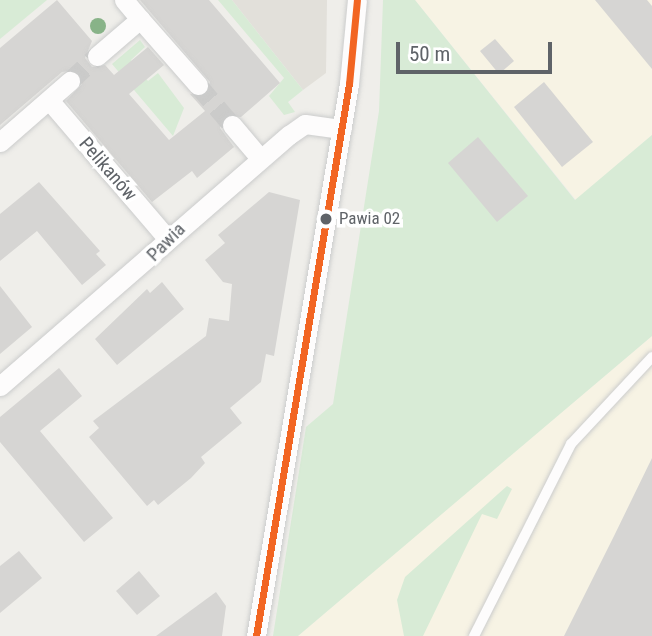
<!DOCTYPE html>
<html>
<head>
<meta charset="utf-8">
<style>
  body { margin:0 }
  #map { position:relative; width:652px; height:636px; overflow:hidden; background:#efeeea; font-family:"Roboto Condensed",sans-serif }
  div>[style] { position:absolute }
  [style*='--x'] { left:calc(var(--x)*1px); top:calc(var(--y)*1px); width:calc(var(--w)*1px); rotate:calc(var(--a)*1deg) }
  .commercial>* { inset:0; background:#f7f3e4 }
  .education>* { inset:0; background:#e2e0da }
  .green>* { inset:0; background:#d8ebd6 }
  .building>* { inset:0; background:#d6d5d3 }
  .minor-tunnel>* { height:19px; margin-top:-9.5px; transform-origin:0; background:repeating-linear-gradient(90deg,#cbcbca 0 19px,transparent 0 29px) }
  .roads { filter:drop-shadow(0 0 2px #cbcccc) drop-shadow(0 0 2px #cbcccc) }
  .service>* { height:10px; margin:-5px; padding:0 5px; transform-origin:5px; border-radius:5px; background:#fdfcfc }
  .minor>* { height:19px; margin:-9.5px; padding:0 9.5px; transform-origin:9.5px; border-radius:9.5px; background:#fdfcfc }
  .bus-1>* { height:7px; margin:-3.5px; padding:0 3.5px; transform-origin:3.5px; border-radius:3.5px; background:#f26522 }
  .trees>* { width:16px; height:16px; margin:-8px; border-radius:50%; background:#88b388 }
  .dots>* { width:19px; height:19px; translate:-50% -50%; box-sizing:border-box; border:4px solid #fff; border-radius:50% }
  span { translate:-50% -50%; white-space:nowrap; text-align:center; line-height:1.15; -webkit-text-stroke:7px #fff; paint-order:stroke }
  .bus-label { font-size:17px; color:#5f6368 }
  .left { translate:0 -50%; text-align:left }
  .street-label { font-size:19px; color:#5f6368 }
  .scale { position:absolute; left:396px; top:42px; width:156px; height:32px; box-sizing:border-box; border:4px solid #5f6368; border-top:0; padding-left:9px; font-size:21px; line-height:24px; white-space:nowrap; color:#5f6368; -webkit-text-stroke:5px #fff; paint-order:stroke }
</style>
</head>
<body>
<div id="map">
  <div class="commercial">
    <i style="clip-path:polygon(415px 0,652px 0,652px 135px,576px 200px)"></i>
    <i style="clip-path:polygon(652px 336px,652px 636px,298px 636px,408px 542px)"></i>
  </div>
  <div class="education">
    <i style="clip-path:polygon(232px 0,327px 0,326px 73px,303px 90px)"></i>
  </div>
  <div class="green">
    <i style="clip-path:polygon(0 0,47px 0,0 39px)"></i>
    <i style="clip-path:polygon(218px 0,232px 0,303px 90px,288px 102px,295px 112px,284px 115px,269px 96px,284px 78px)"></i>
    <i style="clip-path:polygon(383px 0,415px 0,575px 200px,652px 135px,652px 336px,298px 636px,273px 636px,306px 427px,333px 404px,379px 111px)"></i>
    <i style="clip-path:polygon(140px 40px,145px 47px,131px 60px,148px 81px,158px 73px,184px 108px,173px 136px,112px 64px)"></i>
    <i style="clip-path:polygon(507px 486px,512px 489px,497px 519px,482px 514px,423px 636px,404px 636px,397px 600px,405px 577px)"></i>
  </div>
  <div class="building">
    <i style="clip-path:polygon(57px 0,92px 41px,85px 58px,92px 67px,105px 65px,114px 75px,148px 47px,164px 65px,129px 94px,169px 140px,205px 111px,190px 94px,206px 95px,210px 82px,140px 0,209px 0,280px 83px,241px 117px,224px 116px,220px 128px,234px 147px,197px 178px,192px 171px,152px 202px,66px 101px,82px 84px,75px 70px,62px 72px,0 125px,0 48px)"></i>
    <i style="clip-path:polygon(595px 0,647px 0,652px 6px,652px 69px)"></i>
    <i style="clip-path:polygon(495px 39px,514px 61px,499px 74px,480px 51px)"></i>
    <i style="clip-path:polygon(544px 82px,593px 142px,562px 167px,514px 107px)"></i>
    <i style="clip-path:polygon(478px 137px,528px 196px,497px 222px,448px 163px)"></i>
    <i style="clip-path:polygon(39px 182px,100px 251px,96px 254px,106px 265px,82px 285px,37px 231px,0 261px,0 214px)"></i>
    <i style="clip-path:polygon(269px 192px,300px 200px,274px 356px,266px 354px,261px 382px,230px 408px,242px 423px,201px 457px,205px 463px,191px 478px,158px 505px,154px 500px,147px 506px,89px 437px,99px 428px,93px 421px,206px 336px,209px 318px,229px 321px,232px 284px,223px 282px,205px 260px,225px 243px,218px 235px)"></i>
    <i style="clip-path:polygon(162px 282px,184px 309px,117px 365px,95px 339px,147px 289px,150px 293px)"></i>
    <i style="clip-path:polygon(0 286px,32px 327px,0 354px)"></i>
    <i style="clip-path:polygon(59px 368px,82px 396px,40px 431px,113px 518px,84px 542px,0 442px,0 417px)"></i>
    <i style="clip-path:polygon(652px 458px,652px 636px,564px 636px,614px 536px)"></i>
    <i style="clip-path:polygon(19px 551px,42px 578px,0 613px,0 566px)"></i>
    <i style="clip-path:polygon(139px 571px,160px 596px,137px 615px,116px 591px)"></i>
    <i style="clip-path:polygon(216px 592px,226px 606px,222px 636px,156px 636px)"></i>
  </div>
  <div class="minor-tunnel">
    <i style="--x:70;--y:81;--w:37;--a:-43"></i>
    <i style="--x:198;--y:85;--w:52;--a:49.6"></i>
  </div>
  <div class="roads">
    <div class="service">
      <i style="--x:474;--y:636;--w:215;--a:-63.2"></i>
      <i style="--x:571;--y:444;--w:119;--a:-47"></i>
    </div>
    <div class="minor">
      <i style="--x:124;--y:0;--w:25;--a:50"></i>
      <i style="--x:97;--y:56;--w:57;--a:-40.7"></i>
      <i style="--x:140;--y:19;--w:88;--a:48.7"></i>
      <i style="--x:49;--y:100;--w:182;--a:49.5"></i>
      <i style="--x:232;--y:125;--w:43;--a:49.7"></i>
      <i style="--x:0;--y:142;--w:93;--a:-41.1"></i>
      <i style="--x:0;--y:386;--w:383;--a:-41"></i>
      <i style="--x:289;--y:135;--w:19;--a:-35"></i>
      <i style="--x:305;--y:124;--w:37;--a:8"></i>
      <i style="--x:256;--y:636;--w:560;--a:-80.44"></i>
      <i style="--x:349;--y:84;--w:84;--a:-84.6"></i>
    </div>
  </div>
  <div class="bus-1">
    <i style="--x:256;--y:636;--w:560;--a:-80.44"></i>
    <i style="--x:349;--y:84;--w:84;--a:-84.6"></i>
  </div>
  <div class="trees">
    <i style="left:98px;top:26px"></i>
  </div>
  <div class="dots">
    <i style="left:326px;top:219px;background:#5f6368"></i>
  </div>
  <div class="bus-label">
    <span class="left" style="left:339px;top:219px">Pawia 02</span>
  </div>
  <div class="street-label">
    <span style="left:108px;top:169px;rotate:49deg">Pelikanów</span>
    <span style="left:166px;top:242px;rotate:-45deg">Pawia</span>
  </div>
  <div class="scale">50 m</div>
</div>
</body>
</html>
